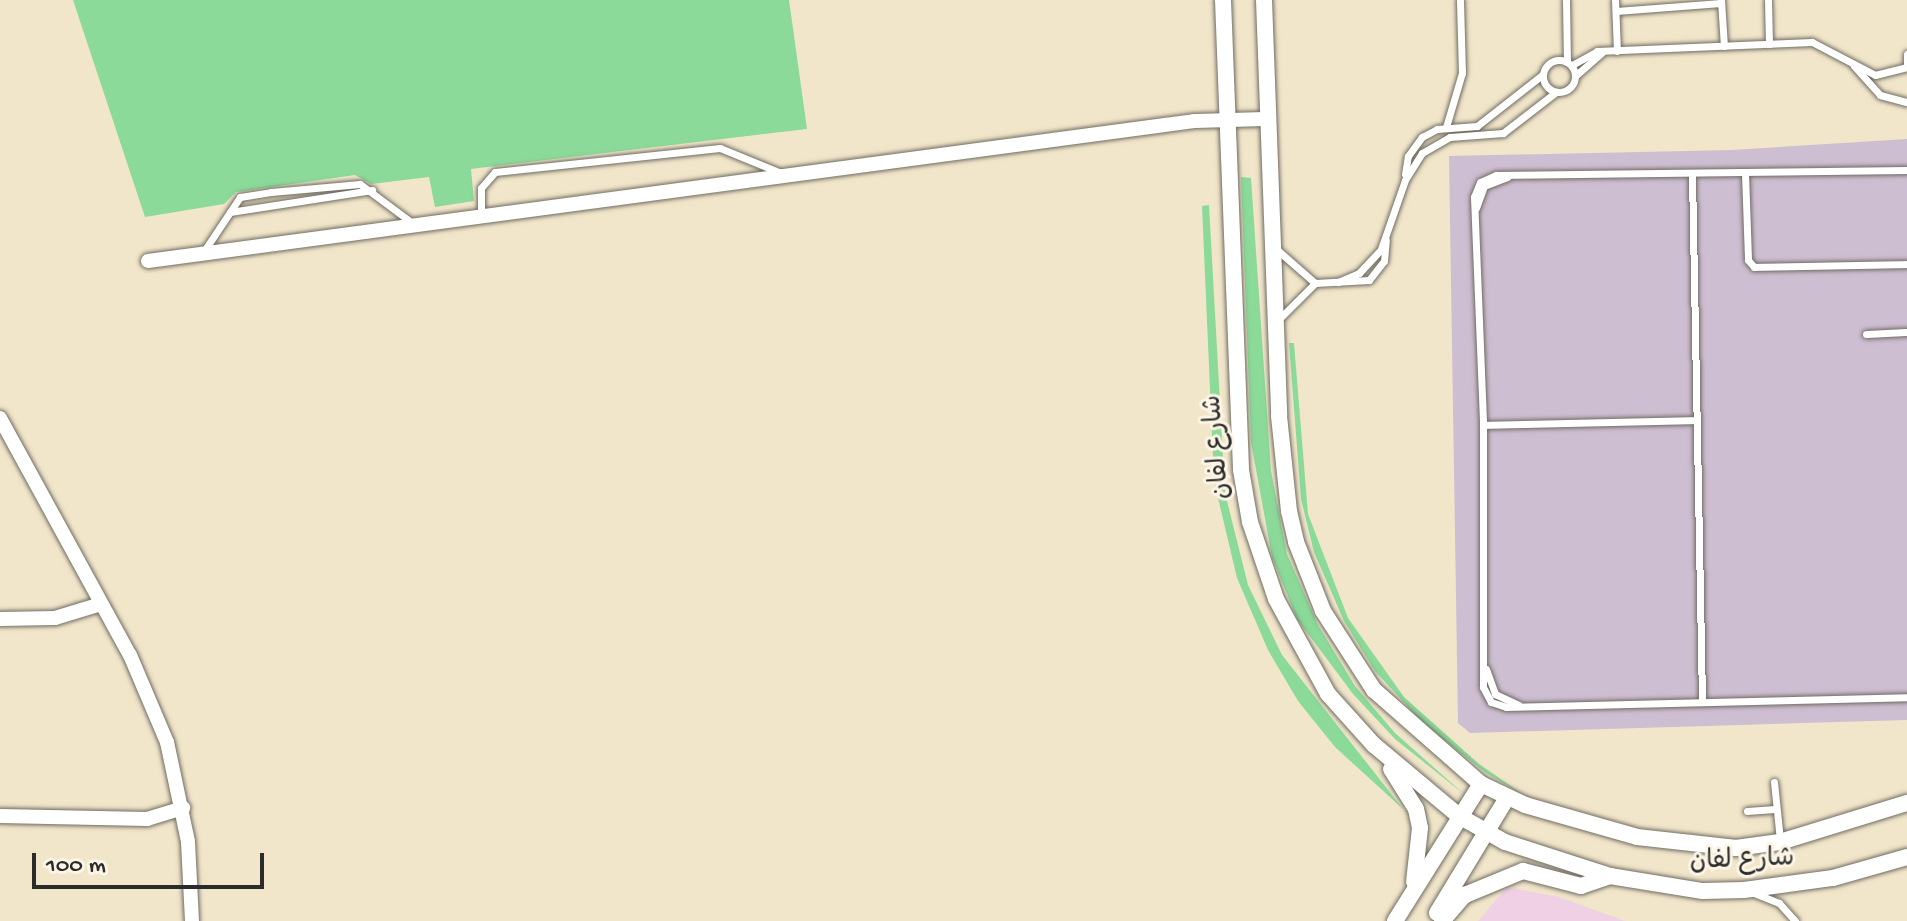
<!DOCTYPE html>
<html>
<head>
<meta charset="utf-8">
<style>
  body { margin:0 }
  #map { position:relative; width:1907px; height:921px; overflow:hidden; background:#f1e6ca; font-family:"Gochi Hand","Playpen Sans Arabic",sans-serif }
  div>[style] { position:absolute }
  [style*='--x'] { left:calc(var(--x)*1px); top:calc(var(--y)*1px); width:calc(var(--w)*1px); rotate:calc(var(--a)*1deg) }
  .built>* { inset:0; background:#f0d0e4 }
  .industrial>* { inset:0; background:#cebed1 }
  .green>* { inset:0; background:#8bda99 }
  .roads { filter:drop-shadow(0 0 2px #706c63) drop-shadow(0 0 2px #706c63) }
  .service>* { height:7px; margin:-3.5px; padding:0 3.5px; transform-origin:3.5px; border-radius:3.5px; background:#fff }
  .service>.ring { margin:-3.5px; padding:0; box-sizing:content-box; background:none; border:7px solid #fff; border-radius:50% }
  .minor>* { height:14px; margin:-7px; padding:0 7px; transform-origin:7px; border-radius:7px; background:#fff }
  .tertiary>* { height:16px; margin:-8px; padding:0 8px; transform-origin:8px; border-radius:8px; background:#fff }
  span { translate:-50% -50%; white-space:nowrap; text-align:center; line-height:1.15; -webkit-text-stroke:6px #fcf5e5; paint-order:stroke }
  .street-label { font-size:26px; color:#2b2b2b }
  .scale { position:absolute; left:32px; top:853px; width:232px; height:36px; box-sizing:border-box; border:4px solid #2b2b2b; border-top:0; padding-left:10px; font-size:24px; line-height:28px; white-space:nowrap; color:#2b2b2b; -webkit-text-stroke:6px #fcf5e5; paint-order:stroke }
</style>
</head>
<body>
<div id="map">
  <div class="built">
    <i style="clip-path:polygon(1507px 887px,1559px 897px,1625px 921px,1478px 921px)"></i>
  </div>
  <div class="industrial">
    <i style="clip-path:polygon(1907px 139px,1907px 720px,1470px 733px,1458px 723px,1449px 156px,1732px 150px)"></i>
  </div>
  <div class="green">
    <i style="clip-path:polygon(73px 0,789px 0,807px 129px,471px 169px,474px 201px,435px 207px,429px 177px,371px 184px,355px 175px,236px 192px,224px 204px,145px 217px)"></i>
    <i style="clip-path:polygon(1241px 177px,1251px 178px,1271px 471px,1287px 554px,1318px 625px,1355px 686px,1395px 733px,1465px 795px,1395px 739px,1353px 694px,1297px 619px,1272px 557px,1251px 442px)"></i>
    <i style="clip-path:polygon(1209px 205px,1225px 493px,1248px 585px,1282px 655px,1403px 809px,1335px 747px,1298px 701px,1268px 650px,1237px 578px,1214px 481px,1202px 206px)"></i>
    <i style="clip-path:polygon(1289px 343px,1294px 343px,1308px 514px,1348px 618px,1404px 697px,1479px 764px,1524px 795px,1486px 773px,1424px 724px,1375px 671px,1344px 621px,1314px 552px,1301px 499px)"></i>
  </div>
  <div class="roads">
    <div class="service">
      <i style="--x:1566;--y:0;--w:62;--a:89.1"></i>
      <i style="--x:1615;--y:0;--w:51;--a:87.8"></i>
      <i style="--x:1721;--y:0;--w:46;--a:86.3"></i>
      <i style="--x:1768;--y:0;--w:44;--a:88.7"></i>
      <i style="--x:1616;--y:11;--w:105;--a:-4.4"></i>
      <i style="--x:1907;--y:54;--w:12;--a:90"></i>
      <i class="ring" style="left:1543px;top:60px;width:25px;height:25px"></i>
      <i style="--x:1572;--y:65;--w:29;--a:-29"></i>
      <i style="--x:1597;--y:51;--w:215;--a:-2.4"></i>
      <i style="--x:1812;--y:42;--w:71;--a:27.6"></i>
      <i style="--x:1875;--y:75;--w:33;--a:-14"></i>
      <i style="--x:1854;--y:66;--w:39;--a:48"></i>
      <i style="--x:1880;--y:95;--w:28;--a:15"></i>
      <i style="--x:1575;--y:76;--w:37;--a:-41"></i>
      <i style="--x:1446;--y:127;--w:56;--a:-73.5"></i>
      <i style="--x:1462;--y:73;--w:73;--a:-91.6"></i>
      <i style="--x:1907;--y:170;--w:411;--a:179.3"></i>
      <i style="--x:1496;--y:175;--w:17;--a:156"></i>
      <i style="--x:1480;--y:182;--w:16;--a:112"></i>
      <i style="--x:1474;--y:197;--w:228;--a:87.7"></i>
      <i style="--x:1483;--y:425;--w:262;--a:90"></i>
      <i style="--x:1483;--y:687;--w:17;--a:62"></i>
      <i style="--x:1491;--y:702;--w:16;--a:18"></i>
      <i style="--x:1506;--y:707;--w:401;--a:-1.4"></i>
      <i style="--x:1745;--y:173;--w:87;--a:88"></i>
      <i style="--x:1748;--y:260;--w:9;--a:49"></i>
      <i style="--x:1754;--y:267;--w:153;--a:-1.1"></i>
      <i style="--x:1405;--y:174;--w:18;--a:-81"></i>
      <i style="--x:1408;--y:156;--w:24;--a:-54"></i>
      <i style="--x:1422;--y:137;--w:17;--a:-28"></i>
      <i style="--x:1437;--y:129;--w:40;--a:-4.3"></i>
      <i style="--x:1477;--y:126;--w:83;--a:-38.1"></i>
      <i style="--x:1692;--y:174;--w:525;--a:88.91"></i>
      <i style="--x:1476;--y:208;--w:23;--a:-70"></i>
      <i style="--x:1484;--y:186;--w:25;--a:-21"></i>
      <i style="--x:230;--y:212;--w:144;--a:-8.8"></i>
      <i style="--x:481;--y:213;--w:25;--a:-90"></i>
      <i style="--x:481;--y:188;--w:21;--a:-49"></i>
      <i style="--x:495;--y:172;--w:226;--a:-6.1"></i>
      <i style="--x:720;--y:148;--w:66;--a:22.3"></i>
      <i style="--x:1275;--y:248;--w:53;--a:41.2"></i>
      <i style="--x:204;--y:251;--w:65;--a:-56.3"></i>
      <i style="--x:240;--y:197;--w:31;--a:-9"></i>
      <i style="--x:271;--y:192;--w:89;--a:-5.1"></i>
      <i style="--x:360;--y:184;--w:64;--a:36.7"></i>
      <i style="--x:1338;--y:282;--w:23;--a:-23"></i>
      <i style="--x:1359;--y:273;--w:33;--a:-47"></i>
      <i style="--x:1381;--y:249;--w:73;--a:-70.8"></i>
      <i style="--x:1405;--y:180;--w:32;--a:-58"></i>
      <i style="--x:1422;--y:153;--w:32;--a:-30"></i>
      <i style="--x:1450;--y:137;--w:53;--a:-4.3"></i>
      <i style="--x:1503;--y:133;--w:67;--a:-37.7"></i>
      <i style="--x:1279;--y:319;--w:51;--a:-45"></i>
      <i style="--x:1315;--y:283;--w:54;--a:-3.2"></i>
      <i style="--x:1369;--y:280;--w:24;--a:-52"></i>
      <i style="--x:1384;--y:261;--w:21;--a:-85"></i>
      <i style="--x:1866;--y:334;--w:41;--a:-2.8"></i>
      <i style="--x:1483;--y:425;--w:213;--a:-1.3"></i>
      <i style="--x:1486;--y:669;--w:27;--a:70"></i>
      <i style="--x:1495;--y:694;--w:26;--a:25"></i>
      <i style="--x:1774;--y:782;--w:58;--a:84.1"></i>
      <i style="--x:1747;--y:811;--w:28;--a:-4"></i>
      <i style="--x:1754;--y:893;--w:27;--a:22"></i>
      <i style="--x:1779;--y:903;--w:24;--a:48"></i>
    </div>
    <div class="minor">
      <i style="--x:148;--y:261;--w:1055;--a:-7.62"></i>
      <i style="--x:1194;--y:121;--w:72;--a:-1.6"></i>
      <i style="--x:0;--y:418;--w:270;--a:61.3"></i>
      <i style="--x:130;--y:655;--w:95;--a:67"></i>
      <i style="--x:167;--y:742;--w:102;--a:78.1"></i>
      <i style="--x:188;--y:842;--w:79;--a:87.1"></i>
      <i style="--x:0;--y:619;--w:55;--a:-1"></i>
      <i style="--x:55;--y:618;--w:48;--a:-16.9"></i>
      <i style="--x:0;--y:816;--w:147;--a:1.2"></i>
      <i style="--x:147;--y:819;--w:38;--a:-17"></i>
    </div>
    <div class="tertiary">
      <i style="--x:1223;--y:0;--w:470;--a:87.8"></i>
      <i style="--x:1241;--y:470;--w:53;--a:80.2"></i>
      <i style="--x:1250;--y:522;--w:81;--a:71.3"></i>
      <i style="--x:1276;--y:599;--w:108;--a:61.3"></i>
      <i style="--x:1328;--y:694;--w:69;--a:48"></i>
      <i style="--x:1374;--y:745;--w:111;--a:39.9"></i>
      <i style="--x:1459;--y:816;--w:53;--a:29.5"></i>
      <i style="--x:1505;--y:842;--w:110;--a:17.9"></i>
      <i style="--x:1610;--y:876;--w:94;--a:9.2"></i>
      <i style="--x:1703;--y:891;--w:41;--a:-1.4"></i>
      <i style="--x:1744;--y:890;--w:90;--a:-7.7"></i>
      <i style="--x:1833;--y:878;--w:77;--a:-15.8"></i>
      <i style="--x:1264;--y:0;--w:416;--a:87.9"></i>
      <i style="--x:1279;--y:416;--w:96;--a:84"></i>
      <i style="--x:1289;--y:511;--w:32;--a:77"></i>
      <i style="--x:1296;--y:542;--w:74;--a:68.6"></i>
      <i style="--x:1323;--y:611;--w:94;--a:57.2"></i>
      <i style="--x:1374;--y:690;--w:142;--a:41.3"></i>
      <i style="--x:1481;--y:784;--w:49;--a:25.5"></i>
      <i style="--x:1525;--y:805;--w:116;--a:15.9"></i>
      <i style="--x:1637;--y:837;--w:100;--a:6.3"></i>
      <i style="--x:1736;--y:848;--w:44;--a:-7.8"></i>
      <i style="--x:1780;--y:842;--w:133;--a:-17.1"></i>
      <i style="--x:1391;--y:769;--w:47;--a:58"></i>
      <i style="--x:1416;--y:809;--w:19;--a:78"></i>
      <i style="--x:1420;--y:828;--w:54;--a:96.3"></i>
      <i style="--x:1437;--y:913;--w:135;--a:-58.7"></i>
      <i style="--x:1395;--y:921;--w:162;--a:-57.9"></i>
      <i style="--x:1442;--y:921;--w:35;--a:-49"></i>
      <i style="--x:1465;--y:895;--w:63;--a:-22.5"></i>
      <i style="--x:1523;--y:871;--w:60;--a:14.5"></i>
      <i style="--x:1581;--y:886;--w:31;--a:-19"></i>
    </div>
  </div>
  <div class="street-label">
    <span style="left:1219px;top:447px;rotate:-95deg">شارع لفان</span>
    <span style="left:1742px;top:862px;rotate:-2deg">شارع لفان</span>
  </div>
  <div class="scale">100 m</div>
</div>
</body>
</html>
